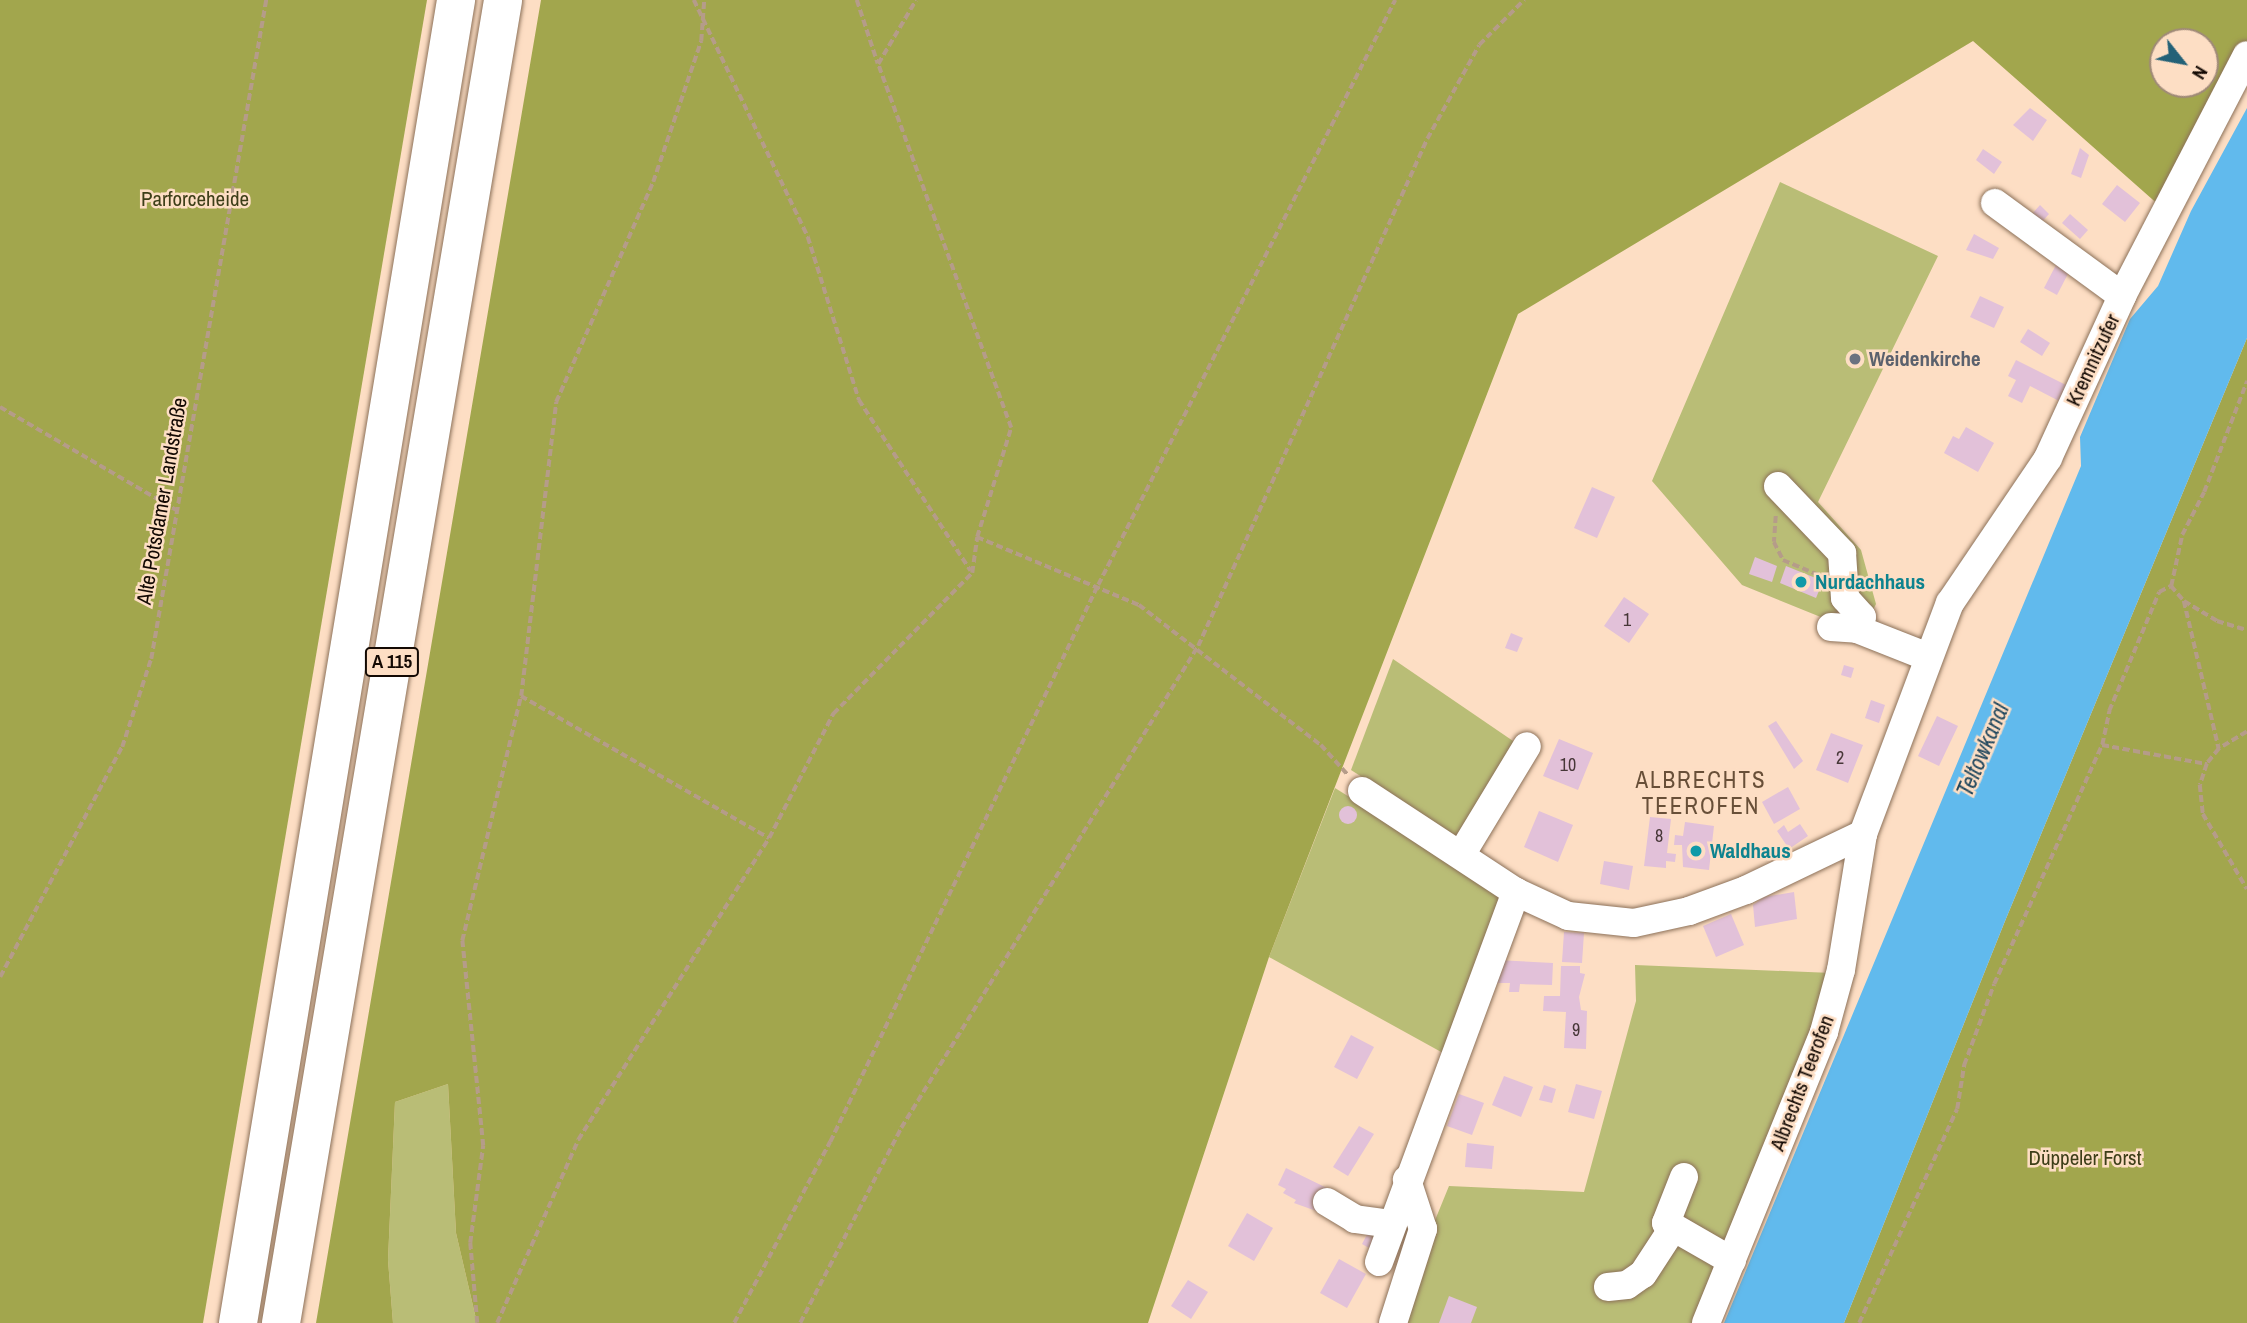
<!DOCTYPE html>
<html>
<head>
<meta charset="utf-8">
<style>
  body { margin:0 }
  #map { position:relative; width:2247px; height:1323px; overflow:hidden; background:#fddec4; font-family:"Archivo Narrow",sans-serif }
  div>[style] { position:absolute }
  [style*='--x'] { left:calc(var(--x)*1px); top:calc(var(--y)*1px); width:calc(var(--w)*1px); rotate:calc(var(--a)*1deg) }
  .green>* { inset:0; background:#b9bd76 }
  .forest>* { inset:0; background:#a2a64d }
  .water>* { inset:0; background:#61baed }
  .building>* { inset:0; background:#e2c1d9 }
  .round { border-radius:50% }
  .path>* { height:3.5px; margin-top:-1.75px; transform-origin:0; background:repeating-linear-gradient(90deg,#b59c89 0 7px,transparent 0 10.5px) }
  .roads { filter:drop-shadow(0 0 2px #8c7159) drop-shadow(0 0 2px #8c7159) }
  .minor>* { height:28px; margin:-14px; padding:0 14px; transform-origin:14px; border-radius:14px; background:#fff }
  .highway>* { height:38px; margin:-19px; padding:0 19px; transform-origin:19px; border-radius:19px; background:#fff }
  .dots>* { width:19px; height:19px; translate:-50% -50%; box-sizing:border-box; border:4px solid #fddec4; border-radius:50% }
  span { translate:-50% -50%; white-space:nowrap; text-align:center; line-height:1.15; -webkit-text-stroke:5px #fddec4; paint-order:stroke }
  .number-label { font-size:18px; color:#473738 }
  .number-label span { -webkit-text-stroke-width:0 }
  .shield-label span { padding:2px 5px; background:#fddec4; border:2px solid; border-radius:5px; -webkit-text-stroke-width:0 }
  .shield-label { font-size:19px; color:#130903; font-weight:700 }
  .park-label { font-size:21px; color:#3d3e18 }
  .worship-label { font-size:21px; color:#5b616d; font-weight:700 }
  .left { translate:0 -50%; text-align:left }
  .street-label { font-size:21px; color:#130903 }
  .culture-label { font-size:21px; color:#0d838f; font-weight:700 }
  .water-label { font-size:23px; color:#22485e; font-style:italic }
  .neighbourhood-label { font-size:23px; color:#684f38; letter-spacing:2px }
  .north { position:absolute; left:2149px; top:28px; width:70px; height:70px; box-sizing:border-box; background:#fddec4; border:2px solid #9f8977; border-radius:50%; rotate:121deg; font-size:19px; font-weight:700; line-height:28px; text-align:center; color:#130903 }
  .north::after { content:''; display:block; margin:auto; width:24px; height:32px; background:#236177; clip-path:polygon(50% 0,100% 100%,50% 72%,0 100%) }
</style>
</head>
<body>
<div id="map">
  <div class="green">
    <i style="clip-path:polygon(1780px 182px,1938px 256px,1818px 502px,1861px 550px,1876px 604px,1868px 620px,1840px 607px,1833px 622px,1742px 585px,1652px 481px)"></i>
    <i style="clip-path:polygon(1393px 659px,1516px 743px,1461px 840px,1351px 770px)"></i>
    <i style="clip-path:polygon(1335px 788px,1503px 893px,1443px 1053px,1269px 957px)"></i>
    <i style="clip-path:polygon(1635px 965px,1832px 973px,1818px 1028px,1694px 1323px,1393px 1323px,1449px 1186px,1584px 1192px,1636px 1001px)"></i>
    <i style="clip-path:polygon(448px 1084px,456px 1233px,477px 1323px,393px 1323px,388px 1260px,395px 1102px)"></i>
  </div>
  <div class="forest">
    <i style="clip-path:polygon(0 0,427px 0,203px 1323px,0 1323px)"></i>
    <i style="clip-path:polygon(evenodd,541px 0,2247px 0,2247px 44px,2161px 207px,1973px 41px,1518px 314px,1269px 957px,1148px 1323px,477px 1323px,456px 1233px,448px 1084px,395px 1102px,388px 1260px,393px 1323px,316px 1323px,541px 0,2163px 42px,2205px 42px,2205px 84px,2163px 84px,2163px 42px)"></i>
    <i style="clip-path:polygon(2247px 338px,2247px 1323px,1844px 1323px,2005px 921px)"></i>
  </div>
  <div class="water">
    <i style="clip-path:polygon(2247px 108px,2247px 338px,2005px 921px,1844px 1323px,1724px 1323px,2081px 466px,2080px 437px,2130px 319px,2158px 286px,2191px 211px)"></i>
  </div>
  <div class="building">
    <i style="clip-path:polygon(2030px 108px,2047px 120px,2033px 141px,2013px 125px)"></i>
    <i style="clip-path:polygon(2080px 148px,2089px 155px,2081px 178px,2071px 174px)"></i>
    <i style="clip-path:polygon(1983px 149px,2002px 162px,1994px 174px,1976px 160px)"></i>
    <i style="clip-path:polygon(2117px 185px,2140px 203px,2125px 222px,2102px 204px)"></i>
    <i style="clip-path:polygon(2040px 205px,2049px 214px,2040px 224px,2031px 215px)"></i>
    <i style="clip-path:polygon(2070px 214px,2088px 230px,2080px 239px,2062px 223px)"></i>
    <i style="clip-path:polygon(1974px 234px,1999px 248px,1993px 259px,1966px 250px)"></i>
    <i style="clip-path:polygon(2057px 263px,2070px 270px,2057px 295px,2044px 288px)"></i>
    <i style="clip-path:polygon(1980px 296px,2004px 307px,1994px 328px,1970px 317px)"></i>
    <i style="clip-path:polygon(2028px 329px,2050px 343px,2042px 356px,2020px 342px)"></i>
    <i style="clip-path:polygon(2016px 360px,2068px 386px,2061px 402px,2030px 386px,2022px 403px,2008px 396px,2016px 380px,2008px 376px)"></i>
    <i style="clip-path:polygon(1966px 427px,1994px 443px,1978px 472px,1944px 453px,1953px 436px,1959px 439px)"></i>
    <i style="clip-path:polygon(1592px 487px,1615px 497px,1597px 538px,1574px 528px)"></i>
    <i style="clip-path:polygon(1755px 557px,1777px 566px,1772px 582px,1749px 574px)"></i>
    <i style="clip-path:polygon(1786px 566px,1823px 581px,1816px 598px,1780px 583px)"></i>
    <i style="clip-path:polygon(1624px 597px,1649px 614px,1629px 643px,1604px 626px)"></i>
    <i style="clip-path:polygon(1511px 633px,1523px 638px,1517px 652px,1505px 648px)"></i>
    <i style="clip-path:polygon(1844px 665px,1854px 668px,1851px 678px,1841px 675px)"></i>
    <i style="clip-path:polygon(1871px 700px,1885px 705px,1879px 723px,1865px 718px)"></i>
    <i style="clip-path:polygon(1937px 716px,1958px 726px,1939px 766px,1918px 756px)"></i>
    <i style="clip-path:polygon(1776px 721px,1803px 761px,1794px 769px,1768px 726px)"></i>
    <i style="clip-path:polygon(1831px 733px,1863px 745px,1848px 783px,1816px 770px)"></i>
    <i style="clip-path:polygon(1559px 739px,1593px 753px,1578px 790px,1543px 776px)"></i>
    <i style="clip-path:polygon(1788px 787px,1800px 809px,1774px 824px,1762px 802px)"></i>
    <i class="round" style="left:1339px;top:806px;width:18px;height:18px"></i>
    <i style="clip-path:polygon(1539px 811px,1573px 825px,1558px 862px,1524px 847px)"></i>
    <i style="clip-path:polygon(1650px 817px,1671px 819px,1667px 853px,1676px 854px,1675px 862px,1666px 861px,1666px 868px,1644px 866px)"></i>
    <i style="clip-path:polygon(1685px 822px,1714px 826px,1709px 870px,1683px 867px,1682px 845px,1674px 845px,1675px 835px,1683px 836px)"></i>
    <i style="clip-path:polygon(1800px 824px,1808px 836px,1789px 849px,1777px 831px,1784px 825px,1788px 832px)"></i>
    <i style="clip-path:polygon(1604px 861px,1633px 866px,1629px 890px,1600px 884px)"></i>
    <i style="clip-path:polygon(1794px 892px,1797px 919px,1755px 927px,1753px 905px,1764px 897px)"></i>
    <i style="clip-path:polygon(1731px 914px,1744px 945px,1716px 957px,1703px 926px)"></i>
    <i style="clip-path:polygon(1564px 932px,1584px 933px,1582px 963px,1562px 962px)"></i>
    <i style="clip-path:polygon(1497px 960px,1553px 963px,1552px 985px,1520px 984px,1519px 992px,1509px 992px,1510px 983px,1496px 983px)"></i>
    <i style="clip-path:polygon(1561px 966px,1580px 966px,1580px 973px,1585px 974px,1579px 997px,1581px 1010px,1587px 1011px,1586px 1049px,1564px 1048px,1566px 1012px,1543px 1011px,1544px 996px,1560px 996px)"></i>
    <i style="clip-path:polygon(1351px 1035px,1374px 1047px,1357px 1079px,1334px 1067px)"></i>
    <i style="clip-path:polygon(1504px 1076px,1533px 1087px,1521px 1117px,1492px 1105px)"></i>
    <i style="clip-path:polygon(1576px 1084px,1602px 1091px,1594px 1119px,1568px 1112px)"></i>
    <i style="clip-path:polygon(1544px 1085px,1556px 1089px,1552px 1103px,1539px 1100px)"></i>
    <i style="clip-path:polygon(1459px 1094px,1484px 1103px,1472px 1135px,1447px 1126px)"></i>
    <i style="clip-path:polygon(1359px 1126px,1374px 1134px,1348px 1176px,1333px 1167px)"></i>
    <i style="clip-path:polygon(1467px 1143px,1494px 1146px,1492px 1169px,1465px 1167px)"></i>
    <i style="clip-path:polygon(1286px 1168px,1331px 1190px,1319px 1212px,1294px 1203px,1296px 1200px,1283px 1193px,1286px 1189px,1278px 1185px)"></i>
    <i style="clip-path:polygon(1247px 1213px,1273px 1228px,1254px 1261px,1228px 1246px)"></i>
    <i style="clip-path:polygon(1370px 1229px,1385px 1237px,1376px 1252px,1362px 1244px)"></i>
    <i style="clip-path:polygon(1339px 1259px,1366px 1274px,1347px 1308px,1320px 1293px)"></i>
    <i style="clip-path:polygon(1188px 1280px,1208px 1292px,1191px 1319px,1171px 1306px)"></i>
    <i style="clip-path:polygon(1449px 1296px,1477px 1307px,1471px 1323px,1439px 1323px)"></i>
  </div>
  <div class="path">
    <i style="--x:694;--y:0;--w:263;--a:64.3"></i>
    <i style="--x:808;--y:237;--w:171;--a:72.6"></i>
    <i style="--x:859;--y:400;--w:204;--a:56.8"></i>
    <i style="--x:857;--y:0;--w:67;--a:71.8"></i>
    <i style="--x:0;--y:407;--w:204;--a:30.3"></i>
    <i style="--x:1776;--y:516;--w:26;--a:94"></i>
    <i style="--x:1774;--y:542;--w:20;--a:63"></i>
    <i style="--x:1783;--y:560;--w:41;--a:22.8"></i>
    <i style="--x:977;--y:537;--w:176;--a:22.8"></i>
    <i style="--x:1139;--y:605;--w:230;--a:37.6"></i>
    <i style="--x:1321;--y:745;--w:40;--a:48"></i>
    <i style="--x:2171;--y:586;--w:20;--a:49"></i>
    <i style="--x:2184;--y:601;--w:152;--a:76.7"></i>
    <i style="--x:2184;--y:601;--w:39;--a:31"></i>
    <i style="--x:2217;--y:621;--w:31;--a:17"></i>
    <i style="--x:521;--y:696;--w:286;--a:29.8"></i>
    <i style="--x:2247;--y:732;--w:33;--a:149"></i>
    <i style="--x:2219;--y:749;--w:19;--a:129"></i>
    <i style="--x:2207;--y:764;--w:22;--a:108"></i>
    <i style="--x:2200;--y:785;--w:29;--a:84"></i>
    <i style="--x:2203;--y:814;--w:87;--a:59.6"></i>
    <i style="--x:2102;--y:745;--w:107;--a:10.3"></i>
    <i style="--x:0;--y:977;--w:260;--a:-62.1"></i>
    <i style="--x:122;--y:747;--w:93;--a:-71.8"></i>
    <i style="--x:151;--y:659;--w:669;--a:-80.1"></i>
    <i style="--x:477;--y:1323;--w:80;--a:-95"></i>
    <i style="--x:470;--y:1243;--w:98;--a:-82.4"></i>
    <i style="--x:483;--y:1146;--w:206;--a:-95.8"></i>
    <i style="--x:462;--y:941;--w:252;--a:-76.5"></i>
    <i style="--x:521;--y:696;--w:296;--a:-83.2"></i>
    <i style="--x:556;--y:402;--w:240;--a:-66.2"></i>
    <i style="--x:653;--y:182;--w:149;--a:-71.2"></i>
    <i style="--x:701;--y:41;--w:41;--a:-85.8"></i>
    <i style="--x:497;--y:1323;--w:200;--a:-66.1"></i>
    <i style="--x:578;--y:1140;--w:357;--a:-57.7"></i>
    <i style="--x:769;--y:838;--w:140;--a:-62.7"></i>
    <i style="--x:833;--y:714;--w:198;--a:-45.4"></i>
    <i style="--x:972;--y:573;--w:36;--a:-82"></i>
    <i style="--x:977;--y:537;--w:114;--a:-72.7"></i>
    <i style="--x:1011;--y:428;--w:388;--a:-110.1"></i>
    <i style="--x:878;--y:64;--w:74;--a:-59.3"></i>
    <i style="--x:734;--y:1323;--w:205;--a:-62.1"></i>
    <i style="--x:830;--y:1142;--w:618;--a:-64.31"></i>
    <i style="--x:1098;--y:585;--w:656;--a:-63.08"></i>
    <i style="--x:800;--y:1323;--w:220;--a:-62.6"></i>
    <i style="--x:901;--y:1128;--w:566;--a:-58.36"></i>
    <i style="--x:1198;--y:646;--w:556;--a:-65.69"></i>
    <i style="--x:1427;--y:139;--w:107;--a:-61"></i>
    <i style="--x:1479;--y:45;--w:64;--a:-45"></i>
    <i style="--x:1859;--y:1323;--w:235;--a:-65.4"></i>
    <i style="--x:1957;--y:1109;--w:45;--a:-81"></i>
    <i style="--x:1964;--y:1065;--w:86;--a:-69.7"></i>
    <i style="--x:1994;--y:984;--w:262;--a:-65.7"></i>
    <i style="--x:2102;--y:745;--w:35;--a:-78"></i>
    <i style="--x:2109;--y:711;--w:129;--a:-67.2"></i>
    <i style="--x:2159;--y:592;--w:13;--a:-27"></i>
    <i style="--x:2171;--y:586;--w:52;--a:-77.8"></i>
    <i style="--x:2182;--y:535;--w:48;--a:-62.9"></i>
    <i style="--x:2204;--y:492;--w:119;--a:-68.8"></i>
  </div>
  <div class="roads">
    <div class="minor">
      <i style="--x:1995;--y:203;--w:157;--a:36.2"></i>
      <i style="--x:1778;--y:486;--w:93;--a:46.3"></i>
      <i style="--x:1842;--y:553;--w:45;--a:86.2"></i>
      <i style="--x:1845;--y:598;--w:25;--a:48"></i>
      <i style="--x:1862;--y:617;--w:13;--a:113"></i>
      <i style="--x:1831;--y:627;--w:26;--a:4"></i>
      <i style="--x:1857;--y:629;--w:76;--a:21.5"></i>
      <i style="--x:1362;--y:791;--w:184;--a:33.3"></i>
      <i style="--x:1516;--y:892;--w:57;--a:24.8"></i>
      <i style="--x:1568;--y:916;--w:66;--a:6.1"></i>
      <i style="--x:1634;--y:923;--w:56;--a:-12.3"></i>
      <i style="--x:1689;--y:911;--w:61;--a:-20.2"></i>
      <i style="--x:1746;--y:890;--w:130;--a:-25.6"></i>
      <i style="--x:1461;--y:855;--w:127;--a:-58.8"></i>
      <i style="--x:1684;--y:1177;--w:49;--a:111.4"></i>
      <i style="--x:1666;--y:1223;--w:76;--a:29.9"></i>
      <i style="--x:1327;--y:1202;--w:33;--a:31"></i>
      <i style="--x:1355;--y:1219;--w:37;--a:8"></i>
      <i style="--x:1379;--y:1262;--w:395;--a:-69.7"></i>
      <i style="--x:1608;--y:1287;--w:19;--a:-6"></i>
      <i style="--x:1627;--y:1285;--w:19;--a:-35"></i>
      <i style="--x:1643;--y:1274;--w:55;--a:-56.9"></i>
      <i style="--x:1393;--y:1323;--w:99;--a:-72.3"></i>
      <i style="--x:1423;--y:1229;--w:52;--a:-108.1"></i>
      <i style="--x:1706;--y:1323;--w:314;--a:-67.9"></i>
      <i style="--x:1824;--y:1032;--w:64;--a:-74.7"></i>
      <i style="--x:1841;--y:970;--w:138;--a:-80.8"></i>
      <i style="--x:1863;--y:834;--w:247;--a:-69.4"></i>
      <i style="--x:1950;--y:603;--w:175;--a:-55.9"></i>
      <i style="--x:2048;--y:458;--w:178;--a:-65.4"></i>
      <i style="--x:2122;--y:296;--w:271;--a:-62.6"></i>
    </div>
    <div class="highway">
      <i style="--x:238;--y:1323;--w:1341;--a:-80.64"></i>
      <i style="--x:281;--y:1323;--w:1341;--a:-80.47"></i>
    </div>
  </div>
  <div class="dots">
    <i style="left:1855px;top:359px;background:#6b7280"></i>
    <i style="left:1801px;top:582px;background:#0f9aa8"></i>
    <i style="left:1696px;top:851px;background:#0f9aa8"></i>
  </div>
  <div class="number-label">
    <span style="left:1627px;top:620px">1</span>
    <span style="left:1840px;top:758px">2</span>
    <span style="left:1568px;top:765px">10</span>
    <span style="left:1659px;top:836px">8</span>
    <span style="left:1576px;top:1030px">9</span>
  </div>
  <div class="shield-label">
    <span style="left:392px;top:662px">A 115</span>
  </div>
  <div class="park-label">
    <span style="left:195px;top:199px">Parforceheide</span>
    <span style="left:2085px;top:1158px">Düppeler Forst</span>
  </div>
  <div class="worship-label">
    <span class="left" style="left:1869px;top:359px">Weidenkirche</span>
  </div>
  <div class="street-label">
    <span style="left:2093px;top:360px;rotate:-65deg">Kremnitzufer</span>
    <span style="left:162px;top:501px;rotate:-80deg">Alte Potsdamer Landstraße</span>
    <span style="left:1802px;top:1083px;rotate:-69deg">Albrechts Teerofen</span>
  </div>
  <div class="culture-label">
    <span class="left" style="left:1815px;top:582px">Nurdachhaus</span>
    <span class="left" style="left:1710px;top:851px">Waldhaus</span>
  </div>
  <div class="water-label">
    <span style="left:1983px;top:750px;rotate:-67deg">Teltowkanal</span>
  </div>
  <div class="neighbourhood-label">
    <span style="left:1701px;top:793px">ALBRECHTS<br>TEEROFEN</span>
  </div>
  <div class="north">N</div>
</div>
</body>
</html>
